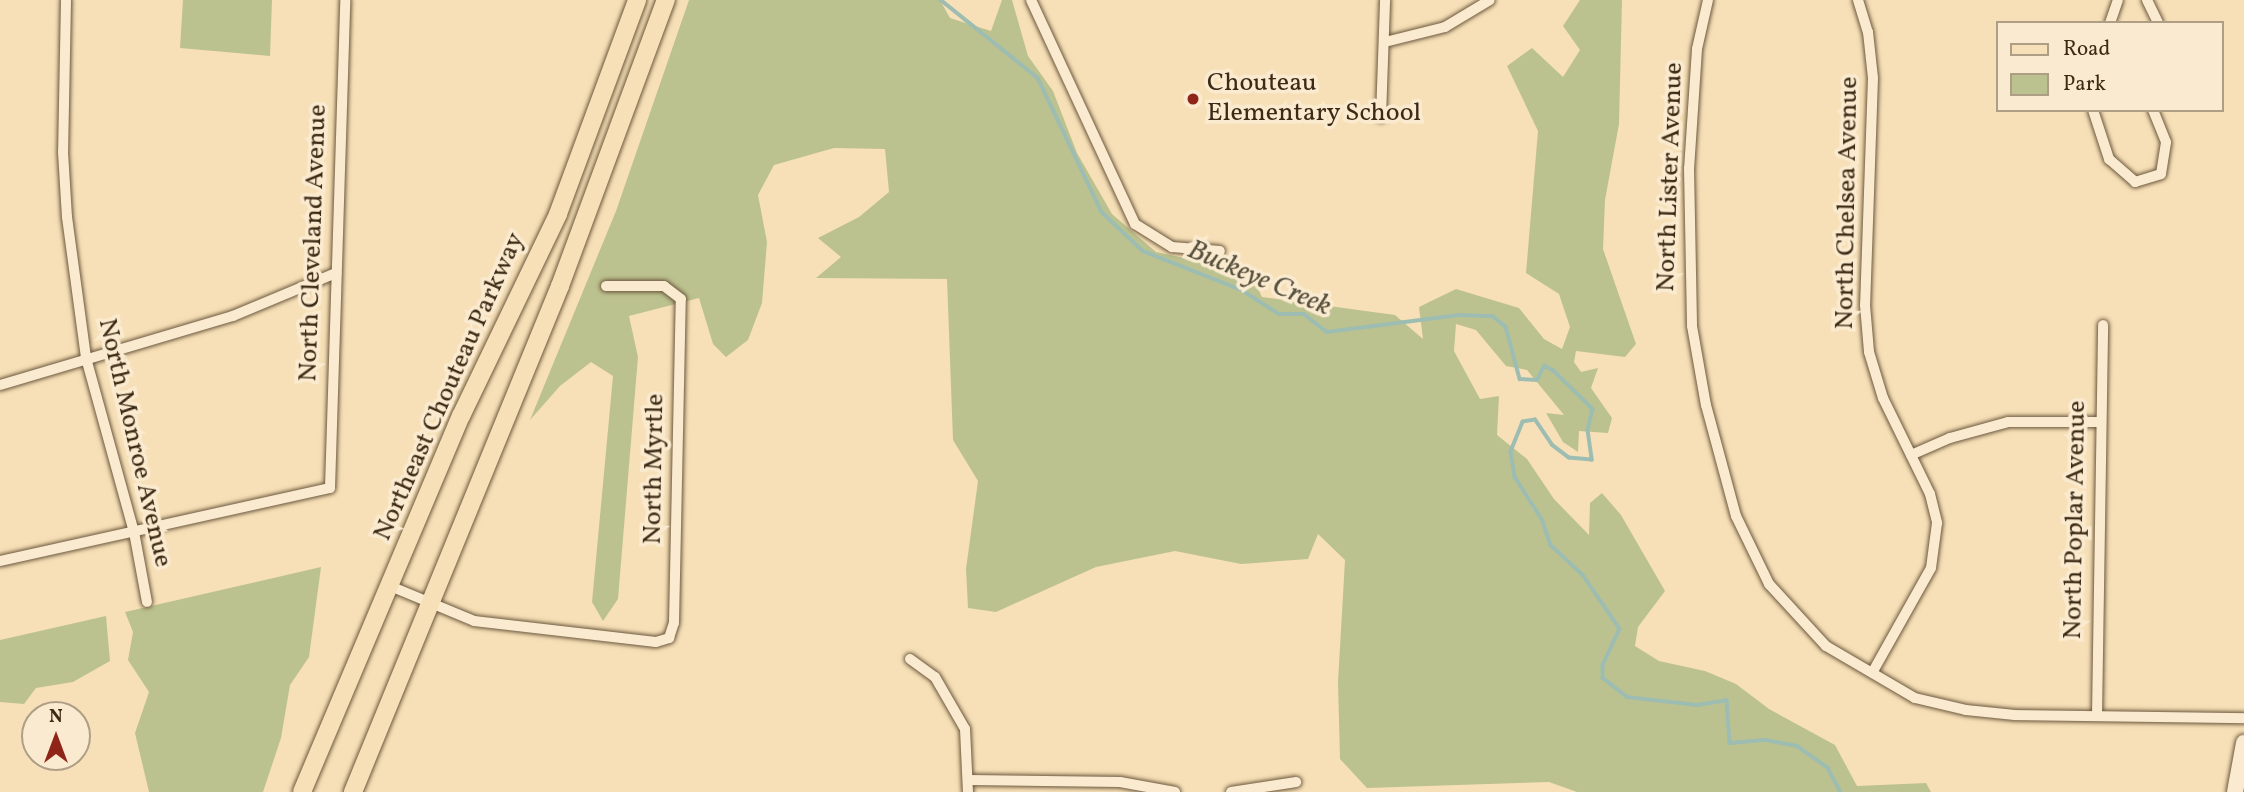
<!DOCTYPE html>
<html>
<head>
<meta charset="utf-8">
<style>
  body { margin:0 }
  #map { position:relative; width:2244px; height:792px; overflow:hidden; background:#f7e0b7; font-family:Vollkorn,serif }
  div>[style] { position:absolute }
  [style*='--x'] { left:calc(var(--x)*1px); top:calc(var(--y)*1px); width:calc(var(--w)*1px); rotate:calc(var(--a)*1deg) }
  .green>* { inset:0; background:#bcc28f }
  .stream>* { height:3.5px; margin:-1.75px; padding:0 1.75px; transform-origin:1.75px; border-radius:1.75px; background:#9dbdb2 }
  .roads { filter:drop-shadow(0 0 2px #6c583e) drop-shadow(0 0 2px #6c583e) }
  .street>* { height:10px; margin:-5px; padding:0 5px; transform-origin:5px; border-radius:5px; background:#faebd0 }
  .secondary>* { height:16px; margin:-8px; padding:0 8px; transform-origin:8px; border-radius:8px; background:#faebd0 }
  .primary>* { height:18px; margin:-9px; padding:0 9px; transform-origin:9px; border-radius:9px; background:#f7e0b7 }
  .dots>* { width:19px; height:19px; translate:-50% -50%; box-sizing:border-box; border:4px solid #faebd0; border-radius:50% }
  span { translate:-50% -50%; white-space:nowrap; text-align:center; line-height:1.15; -webkit-text-stroke:7px #faebd0; paint-order:stroke }
  .poi-label { font-size:26px; color:#3d2a15 }
  .left { translate:0 -50%; text-align:left }
  .street-label { font-size:26px; color:#3d2a15 }
  .water-label { font-size:28px; color:#554f3c; font-style:italic }
  .legend { position:absolute; left:1996px; top:21px; width:228px; height:91px; box-sizing:border-box; background:#faebd0; border:2px solid #ae9e85; margin:0; padding:9px 12px; list-style:none; font-size:21px; color:#3d2a15 }
  .legend li { display:flex; align-items:center; gap:14px; height:35px }
  .legend b { width:35px; border:2px solid #ae9e85 }
  .north { position:absolute; left:21px; top:701px; width:70px; height:70px; box-sizing:border-box; background:#faebd0; border:2px solid #ae9e85; border-radius:50%; rotate:0deg; font-size:19px; font-weight:700; line-height:28px; text-align:center; color:#3d2a15 }
  .north::after { content:''; display:block; margin:auto; width:24px; height:32px; background:#8f2418; clip-path:polygon(50% 0,100% 100%,50% 72%,0 100%) }
</style>
</head>
<body>
<div id="map">
  <div class="green">
    <i style="clip-path:polygon(183px 0,272px 0,270px 56px,180px 48px)"></i>
    <i style="clip-path:polygon(689px 0,940px 0,950px 18px,991px 31px,1002px 0,1012px 0,1028px 56px,1053px 91px,1077px 153px,1112px 214px,1156px 252px,1250px 272px,1262px 297px,1395px 315px,1423px 339px,1419px 307px,1456px 289px,1519px 308px,1544px 339px,1562px 349px,1570px 327px,1559px 294px,1526px 273px,1538px 131px,1507px 66px,1532px 48px,1563px 77px,1580px 50px,1563px 26px,1580px 0,1622px 0,1619px 124px,1605px 200px,1603px 249px,1636px 344px,1625px 357px,1576px 351px,1574px 362px,1581px 372px,1598px 368px,1591px 388px,1612px 418px,1608px 433px,1579px 431px,1578px 452px,1563px 442px,1546px 413px,1564px 415px,1527px 370px,1506px 366px,1476px 330px,1456px 324px,1454px 351px,1480px 399px,1499px 396px,1497px 435px,1527px 459px,1554px 499px,1589px 535px,1590px 503px,1602px 493px,1621px 515px,1665px 591px,1638px 627px,1635px 646px,1659px 661px,1705px 671px,1736px 684px,1769px 709px,1835px 745px,1857px 786px,1926px 783px,1931px 792px,1577px 792px,1549px 782px,1367px 788px,1340px 759px,1338px 682px,1345px 560px,1318px 534px,1308px 559px,1241px 564px,1175px 551px,1096px 567px,996px 612px,968px 608px,966px 569px,978px 481px,953px 440px,947px 279px,816px 278px,841px 257px,818px 238px,859px 217px,889px 192px,885px 149px,834px 148px,774px 165px,758px 195px,767px 242px,762px 303px,748px 340px,726px 357px,713px 344px,699px 298px,629px 316px,638px 357px,618px 599px,603px 621px,592px 602px,613px 376px,591px 362px,560px 386px,530px 420px,616px 211px)"></i>
    <i style="clip-path:polygon(321px 567px,309px 657px,290px 685px,281px 738px,263px 792px,149px 792px,135px 733px,149px 692px,128px 660px,133px 632px,125px 612px)"></i>
    <i style="clip-path:polygon(106px 616px,110px 661px,73px 682px,36px 688px,24px 704px,0 702px,0 640px)"></i>
  </div>
  <div class="stream">
    <i style="--x:941;--y:0;--w:124;--a:38.8"></i>
    <i style="--x:1038;--y:78;--w:148;--a:64.5"></i>
    <i style="--x:1102;--y:212;--w:57;--a:43.6"></i>
    <i style="--x:1143;--y:251;--w:106;--a:21.5"></i>
    <i style="--x:1242;--y:290;--w:44;--a:33"></i>
    <i style="--x:1279;--y:314;--w:25;--a:0"></i>
    <i style="--x:1304;--y:314;--w:29;--a:38"></i>
    <i style="--x:1327;--y:332;--w:133;--a:-7.3"></i>
    <i style="--x:1459;--y:315;--w:34;--a:2"></i>
    <i style="--x:1493;--y:316;--w:17;--a:40"></i>
    <i style="--x:1506;--y:327;--w:54;--a:74.9"></i>
    <i style="--x:1520;--y:379;--w:17;--a:3"></i>
    <i style="--x:1537;--y:380;--w:16;--a:-63"></i>
    <i style="--x:1544;--y:366;--w:10;--a:24"></i>
    <i style="--x:1553;--y:370;--w:56;--a:44.3"></i>
    <i style="--x:1593;--y:409;--w:22;--a:103"></i>
    <i style="--x:1588;--y:430;--w:30;--a:82"></i>
    <i style="--x:1592;--y:460;--w:23;--a:-175"></i>
    <i style="--x:1569;--y:458;--w:21;--a:-143"></i>
    <i style="--x:1552;--y:445;--w:30;--a:-124"></i>
    <i style="--x:1535;--y:420;--w:12;--a:171"></i>
    <i style="--x:1523;--y:422;--w:32;--a:112"></i>
    <i style="--x:1511;--y:452;--w:25;--a:81"></i>
    <i style="--x:1515;--y:477;--w:50;--a:57.3"></i>
    <i style="--x:1542;--y:519;--w:28;--a:71"></i>
    <i style="--x:1551;--y:545;--w:44;--a:43.2"></i>
    <i style="--x:1583;--y:575;--w:65;--a:55.6"></i>
    <i style="--x:1620;--y:629;--w:40;--a:115"></i>
    <i style="--x:1603;--y:665;--w:13;--a:90"></i>
    <i style="--x:1603;--y:678;--w:31;--a:38"></i>
    <i style="--x:1627;--y:697;--w:70;--a:6.5"></i>
    <i style="--x:1697;--y:705;--w:30;--a:-9"></i>
    <i style="--x:1727;--y:700;--w:43;--a:86"></i>
    <i style="--x:1730;--y:743;--w:36;--a:-5"></i>
    <i style="--x:1766;--y:740;--w:32;--a:11"></i>
    <i style="--x:1797;--y:746;--w:38;--a:35"></i>
    <i style="--x:1828;--y:768;--w:27;--a:62"></i>
  </div>
  <div class="roads">
    <div class="street">
      <i style="--x:66;--y:0;--w:152;--a:91.1"></i>
      <i style="--x:63;--y:152;--w:65;--a:86.5"></i>
      <i style="--x:67;--y:217;--w:142;--a:82.3"></i>
      <i style="--x:86;--y:358;--w:180;--a:74.6"></i>
      <i style="--x:134;--y:532;--w:71;--a:79.5"></i>
      <i style="--x:1031;--y:0;--w:247;--a:65.1"></i>
      <i style="--x:1135;--y:224;--w:44;--a:31.9"></i>
      <i style="--x:1172;--y:247;--w:48;--a:4.8"></i>
      <i style="--x:1708;--y:0;--w:50;--a:102.7"></i>
      <i style="--x:1697;--y:49;--w:119;--a:93.8"></i>
      <i style="--x:1689;--y:168;--w:158;--a:88.9"></i>
      <i style="--x:1692;--y:326;--w:80;--a:80"></i>
      <i style="--x:1706;--y:405;--w:115;--a:74.9"></i>
      <i style="--x:1736;--y:516;--w:76;--a:64.1"></i>
      <i style="--x:1769;--y:584;--w:84;--a:47.4"></i>
      <i style="--x:1826;--y:646;--w:103;--a:30.3"></i>
      <i style="--x:1915;--y:698;--w:52;--a:13.2"></i>
      <i style="--x:1966;--y:710;--w:49;--a:5.8"></i>
      <i style="--x:2015;--y:715;--w:229;--a:0.8"></i>
      <i style="--x:1858;--y:0;--w:34;--a:73"></i>
      <i style="--x:1868;--y:32;--w:46;--a:83.8"></i>
      <i style="--x:1873;--y:78;--w:227;--a:92"></i>
      <i style="--x:1865;--y:305;--w:47;--a:85.1"></i>
      <i style="--x:1869;--y:352;--w:48;--a:73.1"></i>
      <i style="--x:1883;--y:398;--w:107;--a:63.9"></i>
      <i style="--x:1930;--y:494;--w:30;--a:76"></i>
      <i style="--x:1937;--y:523;--w:45;--a:97.6"></i>
      <i style="--x:1931;--y:568;--w:120;--a:119.3"></i>
      <i style="--x:2147;--y:0;--w:25;--a:64"></i>
      <i style="--x:2110;--y:23;--w:24;--a:-71"></i>
      <i style="--x:1385;--y:42;--w:62;--a:-14"></i>
      <i style="--x:1445;--y:27;--w:52;--a:-31"></i>
      <i style="--x:2093;--y:110;--w:52;--a:71.9"></i>
      <i style="--x:2109;--y:159;--w:35;--a:41"></i>
      <i style="--x:2135;--y:182;--w:27;--a:-17"></i>
      <i style="--x:2161;--y:174;--w:32;--a:-81"></i>
      <i style="--x:2166;--y:142;--w:35;--a:-112"></i>
      <i style="--x:1381;--y:117;--w:117;--a:-88"></i>
      <i style="--x:0;--y:385;--w:243;--a:-16.5"></i>
      <i style="--x:233;--y:316;--w:112;--a:-22.7"></i>
      <i style="--x:1911;--y:455;--w:43;--a:-23.6"></i>
      <i style="--x:1950;--y:438;--w:60;--a:-15.4"></i>
      <i style="--x:2008;--y:422;--w:92;--a:0"></i>
      <i style="--x:0;--y:561;--w:338;--a:-12.5"></i>
      <i style="--x:330;--y:488;--w:488;--a:-88.2"></i>
      <i style="--x:390;--y:586;--w:91;--a:22.6"></i>
      <i style="--x:474;--y:621;--w:183;--a:6.6"></i>
      <i style="--x:656;--y:642;--w:14;--a:-17"></i>
      <i style="--x:669;--y:638;--w:16;--a:-72"></i>
      <i style="--x:674;--y:623;--w:324;--a:-88.8"></i>
      <i style="--x:681;--y:299;--w:21;--a:-143"></i>
      <i style="--x:664;--y:286;--w:58;--a:180"></i>
      <i style="--x:910;--y:659;--w:31;--a:36"></i>
      <i style="--x:935;--y:677;--w:60;--a:60"></i>
      <i style="--x:965;--y:729;--w:63;--a:87.3"></i>
      <i style="--x:2097;--y:716;--w:391;--a:-89.1"></i>
      <i style="--x:969;--y:780;--w:151;--a:0.8"></i>
      <i style="--x:1120;--y:782;--w:56;--a:10.3"></i>
      <i style="--x:1231;--y:792;--w:66;--a:-8.7"></i>
    </div>
    <div class="secondary">
      <i style="--x:2235;--y:792;--w:50;--a:-79.6"></i>
    </div>
    <div class="primary">
      <i style="--x:302;--y:792;--w:408;--a:-67.1"></i>
      <i style="--x:461;--y:416;--w:224;--a:-64.3"></i>
      <i style="--x:558;--y:214;--w:228;--a:-69.7"></i>
      <i style="--x:353;--y:792;--w:547;--a:-67.75"></i>
      <i style="--x:560;--y:286;--w:305;--a:-69.7"></i>
    </div>
  </div>
  <div class="dots">
    <i style="left:1193px;top:99px;background:#8f2418"></i>
  </div>
  <div class="poi-label">
    <span class="left" style="left:1207px;top:99px">Chouteau<br>Elementary School</span>
  </div>
  <div class="street-label">
    <span style="left:1671px;top:177px;rotate:-88deg">North Lister Avenue</span>
    <span style="left:1848px;top:203px;rotate:-89deg">North Chelsea Avenue</span>
    <span style="left:314px;top:243px;rotate:-88deg">North Cleveland Avenue</span>
    <span style="left:450px;top:387px;rotate:-66deg">Northeast Chouteau Parkway</span>
    <span style="left:134px;top:443px;rotate:77deg">North Monroe Avenue</span>
    <span style="left:655px;top:469px;rotate:-89deg">North Myrtle</span>
    <span style="left:2076px;top:520px;rotate:-89deg">North Poplar Avenue</span>
  </div>
  <div class="water-label">
    <span style="left:1259px;top:279px;rotate:23deg">Buckeye Creek</span>
  </div>
  <ul class="legend">
  <li><b style="height:9px;background:#f7e0b7"></b>Road</li>
  <li><b style="height:19px;background:#bcc28f"></b>Park</li>
  </ul>
  <div class="north">N</div>
</div>
</body>
</html>
